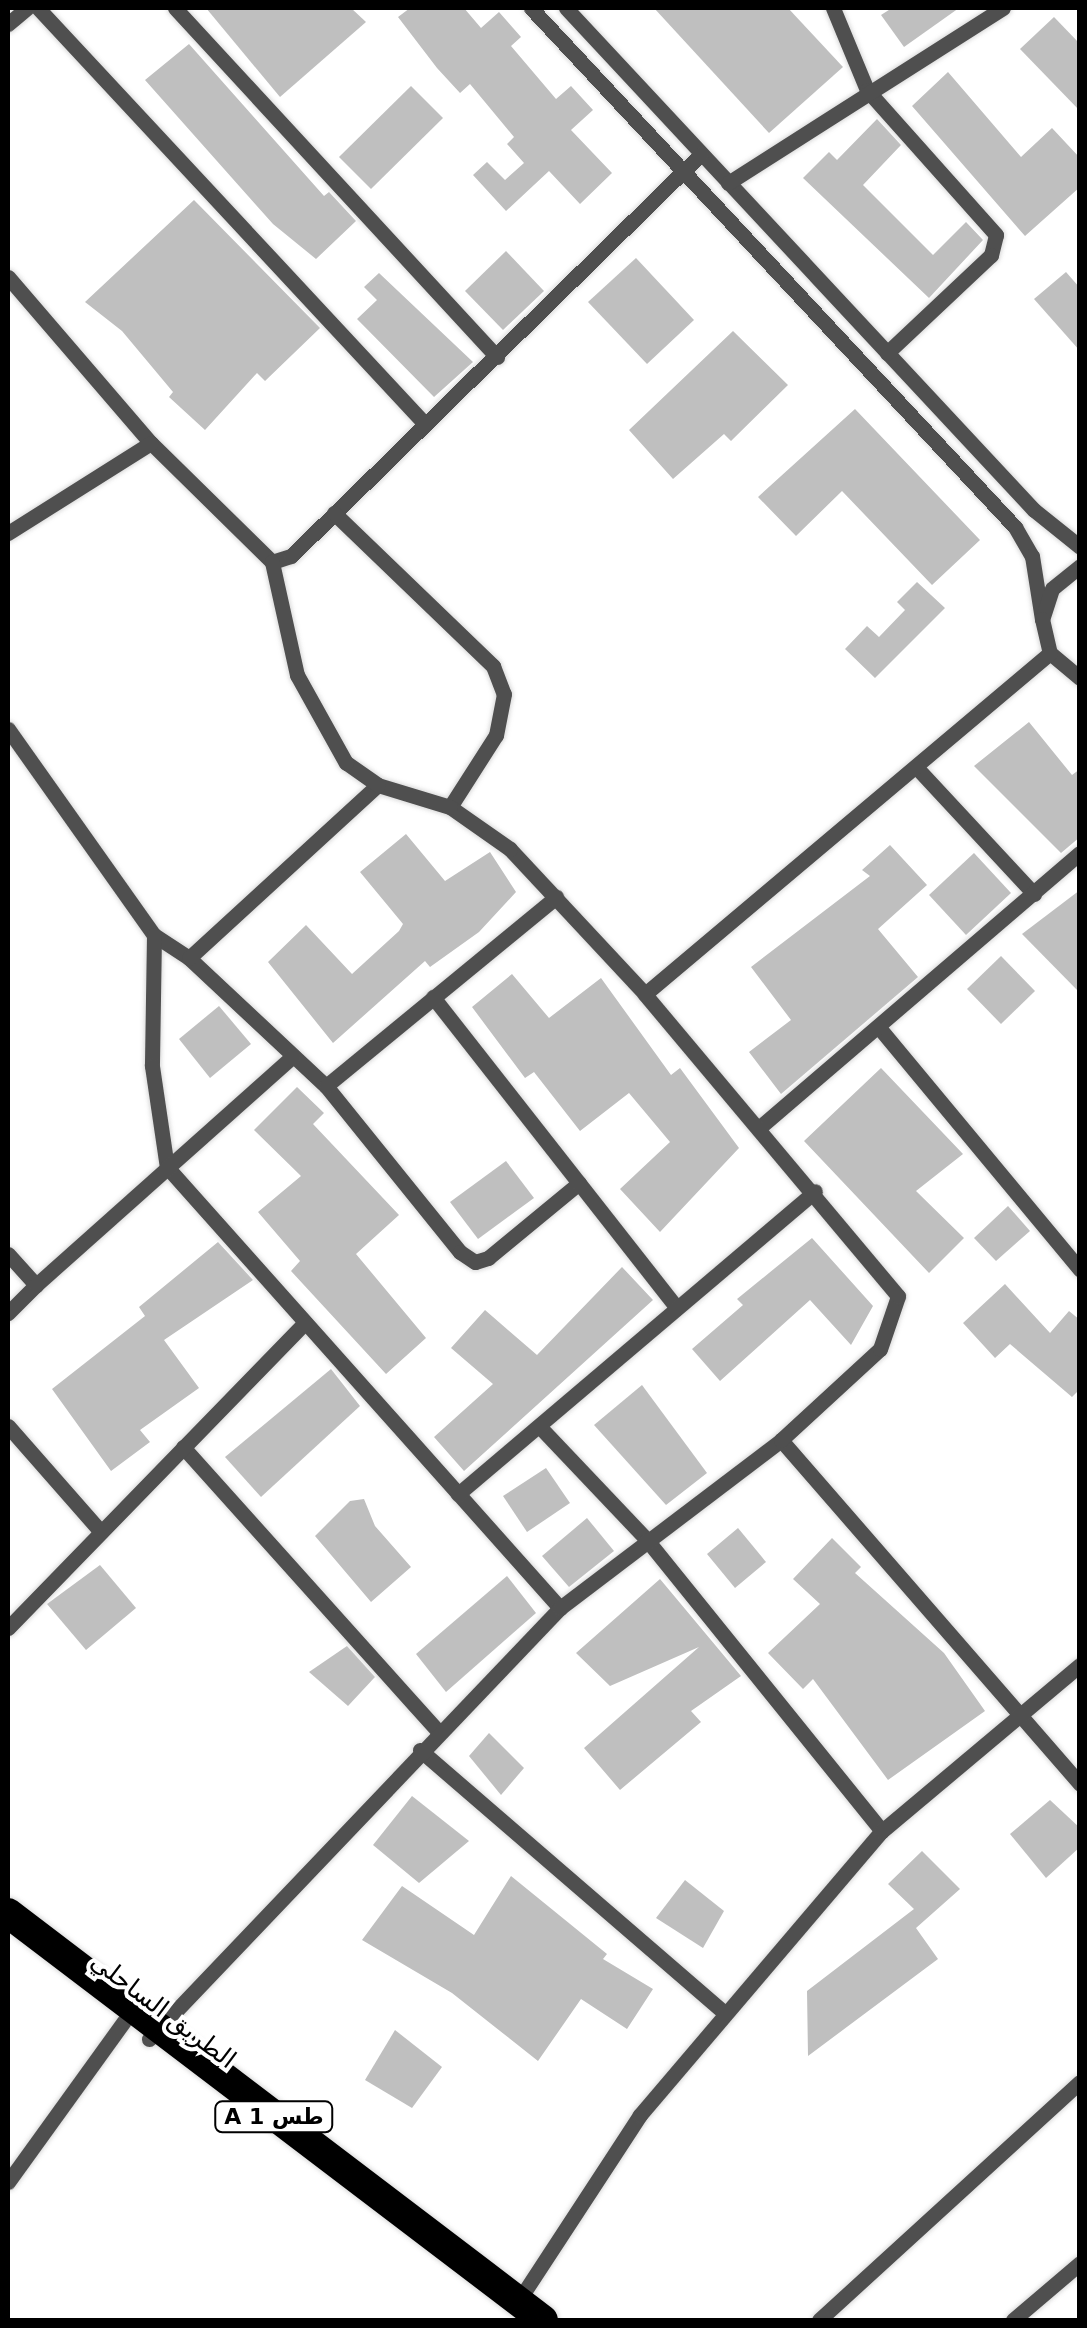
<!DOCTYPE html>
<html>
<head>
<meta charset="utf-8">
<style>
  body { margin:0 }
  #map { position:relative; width:1087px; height:2328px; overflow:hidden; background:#fff; font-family:"DejaVu Sans","Noto Naskh Arabic",sans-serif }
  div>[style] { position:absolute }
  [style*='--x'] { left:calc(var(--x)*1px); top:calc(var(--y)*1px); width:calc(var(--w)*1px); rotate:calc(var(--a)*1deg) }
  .building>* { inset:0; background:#bfbfbf }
  .roads { filter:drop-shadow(0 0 2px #dbdbdb) drop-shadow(0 0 2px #dbdbdb) }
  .street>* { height:15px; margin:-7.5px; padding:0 7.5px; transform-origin:7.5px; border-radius:7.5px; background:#4f4f4f }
  .highway>* { height:30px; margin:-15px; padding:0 15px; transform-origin:15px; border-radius:15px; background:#000 }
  span { translate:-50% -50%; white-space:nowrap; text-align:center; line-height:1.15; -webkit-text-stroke:8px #fff; paint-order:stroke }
  .shield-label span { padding:2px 8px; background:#fff; border:2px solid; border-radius:8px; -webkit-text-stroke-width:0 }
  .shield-label { font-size:22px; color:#000; font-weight:700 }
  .street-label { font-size:25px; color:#000 }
  .frame { position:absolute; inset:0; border:10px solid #000; pointer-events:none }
</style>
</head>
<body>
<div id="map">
  <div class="building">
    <i style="clip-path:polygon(206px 8px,351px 8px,366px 22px,280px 97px)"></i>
    <i style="clip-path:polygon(410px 8px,464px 8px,481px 28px,499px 12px,521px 37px,511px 46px,556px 99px,571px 86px,593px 110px,571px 130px,612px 173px,580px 204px,549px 171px,506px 211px,473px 175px,487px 162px,505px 180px,524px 163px,507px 144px,514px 137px,470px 84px,460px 93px,437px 68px,398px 17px)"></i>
    <i style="clip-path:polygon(654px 8px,788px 8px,843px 67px,769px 133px)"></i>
    <i style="clip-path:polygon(892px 8px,959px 8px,904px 47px,881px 15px)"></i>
    <i style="clip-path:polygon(1054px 17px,1080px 44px,1080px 111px,1020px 49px)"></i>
    <i style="clip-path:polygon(189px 44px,324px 196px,329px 192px,356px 221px,316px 259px,273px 224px,145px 80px)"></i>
    <i style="clip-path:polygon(948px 72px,1021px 157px,1052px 128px,1080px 158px,1080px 187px,1025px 236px,912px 106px)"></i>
    <i style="clip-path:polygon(411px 86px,443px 118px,371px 189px,339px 157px)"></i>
    <i style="clip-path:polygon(877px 119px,901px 145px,863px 185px,933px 255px,966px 222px,983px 240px,929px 298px,803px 178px,829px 152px,837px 160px)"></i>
    <i style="clip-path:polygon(194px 200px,320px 328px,265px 381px,257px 373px,205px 430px,169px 397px,173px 392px,122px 331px,85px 302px)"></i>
    <i style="clip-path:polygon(506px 251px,544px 291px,503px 330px,465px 291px)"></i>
    <i style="clip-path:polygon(636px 258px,694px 320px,647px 364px,588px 302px)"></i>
    <i style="clip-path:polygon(1066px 272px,1080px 288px,1080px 351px,1034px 299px)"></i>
    <i style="clip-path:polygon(379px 273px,473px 362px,434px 397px,357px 319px,377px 300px,364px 287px)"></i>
    <i style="clip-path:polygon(733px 331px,788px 385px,731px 441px,724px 434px,673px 479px,629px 430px)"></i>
    <i style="clip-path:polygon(855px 409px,980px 540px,932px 585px,842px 491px,796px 536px,758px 497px)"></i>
    <i style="clip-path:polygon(917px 582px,945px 608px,875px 678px,845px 649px,867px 626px,879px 637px,905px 610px,897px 602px)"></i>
    <i style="clip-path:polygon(1029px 722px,1072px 775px,1080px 769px,1080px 837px,1061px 853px,974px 766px)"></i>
    <i style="clip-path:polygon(406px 834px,445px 881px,490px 852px,516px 892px,479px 932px,430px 967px,425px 961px,333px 1043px,268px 962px,306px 925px,352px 974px,399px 931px,403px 924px,360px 872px)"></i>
    <i style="clip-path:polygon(890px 845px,927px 885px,878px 929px,918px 977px,781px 1094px,749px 1052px,791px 1020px,751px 967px,870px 876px,862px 870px)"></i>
    <i style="clip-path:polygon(974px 853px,1011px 893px,966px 935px,929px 895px)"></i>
    <i style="clip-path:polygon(1080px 890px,1080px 993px,1022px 934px)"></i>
    <i style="clip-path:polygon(1001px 956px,1035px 991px,1001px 1024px,967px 989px)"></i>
    <i style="clip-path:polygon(512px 974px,549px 1018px,601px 978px,671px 1075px,680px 1068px,739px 1148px,660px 1232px,620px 1189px,670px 1142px,629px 1093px,580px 1131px,534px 1072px,525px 1078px,472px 1007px)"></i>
    <i style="clip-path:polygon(219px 1006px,251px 1044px,210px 1078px,179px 1039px)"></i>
    <i style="clip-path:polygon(881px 1068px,963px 1154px,916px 1191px,964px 1238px,929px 1273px,804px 1141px)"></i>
    <i style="clip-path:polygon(297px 1087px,324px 1113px,313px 1124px,399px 1215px,356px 1254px,426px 1338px,386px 1374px,291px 1271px,300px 1261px,258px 1212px,301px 1176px,254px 1130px)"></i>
    <i style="clip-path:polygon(506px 1161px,534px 1198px,478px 1239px,450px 1202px)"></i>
    <i style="clip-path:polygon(1008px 1206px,1030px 1231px,996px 1261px,974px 1238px)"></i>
    <i style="clip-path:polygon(812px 1238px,873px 1306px,851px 1345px,810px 1300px,720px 1381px,692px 1349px,743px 1305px,737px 1299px)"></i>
    <i style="clip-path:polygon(218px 1242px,253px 1280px,164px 1340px,199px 1388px,140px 1430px,150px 1442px,111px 1471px,52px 1389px,145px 1316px,139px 1307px)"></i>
    <i style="clip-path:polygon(622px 1267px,653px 1300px,464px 1471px,434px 1437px,493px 1384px,451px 1348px,485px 1310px,537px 1355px)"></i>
    <i style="clip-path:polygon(1005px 1284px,1050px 1333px,1069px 1311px,1080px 1320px,1080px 1389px,1072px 1397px,1010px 1344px,995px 1358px,963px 1323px)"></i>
    <i style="clip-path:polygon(331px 1369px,360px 1406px,261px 1497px,225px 1457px)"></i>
    <i style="clip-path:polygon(642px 1385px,707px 1473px,666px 1505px,594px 1425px)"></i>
    <i style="clip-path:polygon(546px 1468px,570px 1503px,527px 1532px,503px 1496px)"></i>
    <i style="clip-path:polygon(364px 1499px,375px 1526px,411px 1567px,371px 1602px,315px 1536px,350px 1501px)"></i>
    <i style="clip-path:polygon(587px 1518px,614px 1551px,569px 1587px,542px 1556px)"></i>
    <i style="clip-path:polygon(738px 1528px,766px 1562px,735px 1588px,707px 1554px)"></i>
    <i style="clip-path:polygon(832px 1538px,861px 1567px,855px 1573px,944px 1653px,985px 1711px,888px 1780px,813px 1679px,803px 1689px,768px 1653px,820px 1604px,793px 1579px)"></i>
    <i style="clip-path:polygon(100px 1565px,136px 1608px,86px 1650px,47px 1604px)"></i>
    <i style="clip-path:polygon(507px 1576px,536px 1613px,446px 1692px,416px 1654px)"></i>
    <i style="clip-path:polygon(660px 1579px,741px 1676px,691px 1711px,701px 1722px,620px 1790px,584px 1748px,699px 1647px,610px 1686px,576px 1653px)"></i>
    <i style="clip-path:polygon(347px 1646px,375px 1677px,348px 1706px,309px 1672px)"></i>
    <i style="clip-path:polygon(489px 1733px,524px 1768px,501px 1795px,469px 1756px)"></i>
    <i style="clip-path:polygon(412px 1796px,469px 1841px,419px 1883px,373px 1845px)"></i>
    <i style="clip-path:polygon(1050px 1800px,1080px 1828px,1080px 1847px,1046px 1878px,1010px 1834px)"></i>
    <i style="clip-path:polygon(922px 1851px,960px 1889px,916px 1928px,938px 1959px,808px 2056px,807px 1991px,914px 1909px,888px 1884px)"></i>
    <i style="clip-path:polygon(511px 1876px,607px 1954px,603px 1959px,653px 1989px,627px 2029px,581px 1999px,538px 2061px,452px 1993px,362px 1940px,402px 1886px,474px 1935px)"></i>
    <i style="clip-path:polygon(685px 1880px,724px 1911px,703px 1948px,656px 1918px)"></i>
    <i style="clip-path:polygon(395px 2030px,442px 2067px,412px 2108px,365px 2080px)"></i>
  </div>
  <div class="roads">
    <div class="street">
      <i style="--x:38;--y:8;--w:568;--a:47.07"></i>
      <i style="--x:175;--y:8;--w:475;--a:47.3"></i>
      <i style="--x:531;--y:8;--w:710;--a:47"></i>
      <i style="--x:1015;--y:527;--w:34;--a:60"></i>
      <i style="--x:1032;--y:556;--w:64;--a:81"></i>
      <i style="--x:566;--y:8;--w:686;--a:47.01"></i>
      <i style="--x:1034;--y:510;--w:59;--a:38.8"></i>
      <i style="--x:833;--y:8;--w:89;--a:67.5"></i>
      <i style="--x:867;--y:90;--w:194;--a:48.3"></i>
      <i style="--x:996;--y:235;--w:21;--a:104"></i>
      <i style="--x:991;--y:255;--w:143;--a:136.7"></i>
      <i style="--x:8;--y:24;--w:25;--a:-40"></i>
      <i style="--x:728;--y:183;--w:326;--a:-32.5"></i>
      <i style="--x:8;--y:277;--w:219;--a:49.3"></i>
      <i style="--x:151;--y:443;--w:170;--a:44.5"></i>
      <i style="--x:272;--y:562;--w:20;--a:-18"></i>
      <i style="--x:291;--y:556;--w:574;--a:-44.44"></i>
      <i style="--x:334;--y:513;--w:221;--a:43.9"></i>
      <i style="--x:493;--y:666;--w:30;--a:69"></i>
      <i style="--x:504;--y:694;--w:42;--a:101"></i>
      <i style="--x:496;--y:735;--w:85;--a:122.6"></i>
      <i style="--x:8;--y:533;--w:169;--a:-32.2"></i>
      <i style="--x:1080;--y:566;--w:36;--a:141"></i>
      <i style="--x:1052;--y:589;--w:32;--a:108"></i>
      <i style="--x:1042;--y:619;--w:35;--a:77"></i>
      <i style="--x:1050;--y:653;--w:39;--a:40"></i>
      <i style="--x:8;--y:729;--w:252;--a:54.7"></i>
      <i style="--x:154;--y:935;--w:42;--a:33.3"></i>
      <i style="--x:189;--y:958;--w:187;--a:43.1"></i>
      <i style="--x:326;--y:1086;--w:213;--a:51.1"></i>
      <i style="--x:460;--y:1252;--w:18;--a:34"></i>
      <i style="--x:475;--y:1262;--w:14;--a:-17"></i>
      <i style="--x:488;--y:1258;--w:118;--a:-39.5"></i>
      <i style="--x:917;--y:768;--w:172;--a:47.1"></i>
      <i style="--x:154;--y:935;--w:131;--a:90.9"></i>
      <i style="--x:152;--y:1066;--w:102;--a:81.6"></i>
      <i style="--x:167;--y:1167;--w:591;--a:48.29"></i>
      <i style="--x:189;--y:958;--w:256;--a:-42.5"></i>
      <i style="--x:645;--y:994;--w:529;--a:-40.1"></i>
      <i style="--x:433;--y:997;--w:395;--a:51.9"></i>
      <i style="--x:881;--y:1030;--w:312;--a:50.3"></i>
      <i style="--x:326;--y:1086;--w:298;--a:-39.4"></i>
      <i style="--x:760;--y:1127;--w:421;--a:-40.6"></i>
      <i style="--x:8;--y:1254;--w:42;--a:47.9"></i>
      <i style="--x:36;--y:1285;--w:40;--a:135"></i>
      <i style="--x:36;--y:1285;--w:344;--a:-41.7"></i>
      <i style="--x:8;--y:1426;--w:141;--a:48.7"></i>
      <i style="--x:539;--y:1426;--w:157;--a:46.5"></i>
      <i style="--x:647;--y:1540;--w:374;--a:51.1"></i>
      <i style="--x:781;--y:1440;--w:456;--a:49"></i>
      <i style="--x:183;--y:1447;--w:383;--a:48.1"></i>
      <i style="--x:458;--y:1494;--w:468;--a:-40.3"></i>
      <i style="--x:8;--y:1628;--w:426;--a:-45.8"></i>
      <i style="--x:420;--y:1750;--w:403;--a:40.8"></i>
      <i style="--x:149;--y:2039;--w:596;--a:-46.36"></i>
      <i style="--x:560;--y:1608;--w:278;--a:-37.2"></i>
      <i style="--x:781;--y:1440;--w:134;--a:-42.6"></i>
      <i style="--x:880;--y:1349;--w:56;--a:-71.2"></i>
      <i style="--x:898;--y:1296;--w:394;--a:-130"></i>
      <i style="--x:645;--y:994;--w:198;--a:-133"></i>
      <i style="--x:510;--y:849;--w:73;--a:-145"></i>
      <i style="--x:450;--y:807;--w:75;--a:-163"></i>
      <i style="--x:378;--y:785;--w:39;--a:-145"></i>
      <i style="--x:346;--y:763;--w:101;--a:-119.1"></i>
      <i style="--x:297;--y:675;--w:116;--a:-102.5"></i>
      <i style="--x:8;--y:2182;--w:198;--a:-54.2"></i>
      <i style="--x:517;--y:2303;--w:225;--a:-56.8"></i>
      <i style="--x:640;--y:2115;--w:373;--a:-49.6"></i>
      <i style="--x:882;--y:1831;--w:258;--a:-40"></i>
      <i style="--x:819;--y:2320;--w:353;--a:-42.4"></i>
      <i style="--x:1013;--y:2320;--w:88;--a:-40.4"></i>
    </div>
    <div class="highway">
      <i style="--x:8;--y:1913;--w:672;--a:37.26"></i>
    </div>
  </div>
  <div class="shield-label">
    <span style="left:274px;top:2117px">A 1 طس</span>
  </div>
  <div class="street-label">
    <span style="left:163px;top:2011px;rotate:37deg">الطريق الساحلي</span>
  </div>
  <div class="frame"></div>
</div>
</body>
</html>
